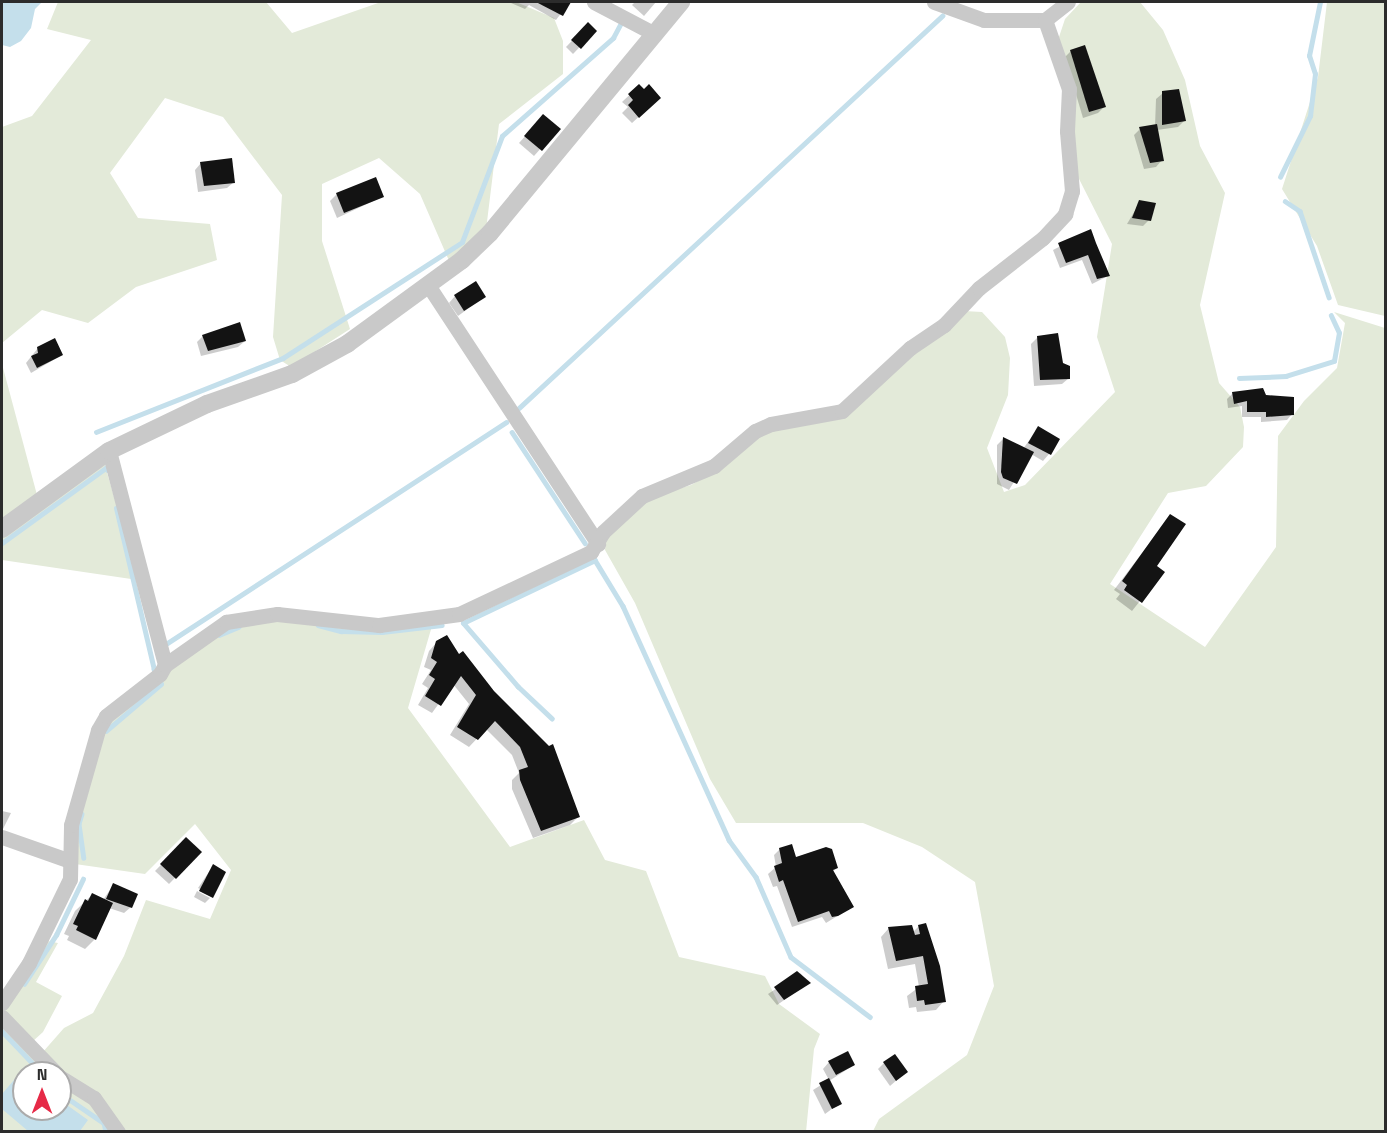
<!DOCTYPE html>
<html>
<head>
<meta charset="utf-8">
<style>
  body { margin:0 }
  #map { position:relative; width:1387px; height:1133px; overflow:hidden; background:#fff; font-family:"Space Grotesk",sans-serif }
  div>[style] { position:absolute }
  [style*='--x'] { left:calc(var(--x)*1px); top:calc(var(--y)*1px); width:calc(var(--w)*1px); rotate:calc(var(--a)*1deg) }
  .green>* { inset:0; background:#e3ead9 }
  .water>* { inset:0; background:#c4dfeb }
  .shadow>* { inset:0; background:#0003 }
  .stream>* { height:4.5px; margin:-2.25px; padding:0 2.25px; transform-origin:2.25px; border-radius:2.25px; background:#c4dfeb }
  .building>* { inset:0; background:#131313 }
  .minor>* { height:15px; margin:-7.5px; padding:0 7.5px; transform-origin:7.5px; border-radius:7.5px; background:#c9c9c9 }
  .tertiary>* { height:18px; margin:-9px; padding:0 9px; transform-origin:9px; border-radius:9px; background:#c9c9c9 }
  span { translate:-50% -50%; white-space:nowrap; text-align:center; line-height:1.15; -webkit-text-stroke:6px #fff; paint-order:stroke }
  .frame { position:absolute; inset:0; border:3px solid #2c2c2c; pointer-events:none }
  .north { position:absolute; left:12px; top:1061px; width:60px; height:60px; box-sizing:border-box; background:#fff; border:2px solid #ababab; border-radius:50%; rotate:0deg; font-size:16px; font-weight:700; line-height:24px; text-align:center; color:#2c2c2c }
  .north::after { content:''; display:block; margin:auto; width:21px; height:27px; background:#e62a47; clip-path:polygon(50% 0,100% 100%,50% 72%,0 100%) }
</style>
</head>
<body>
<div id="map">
  <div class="green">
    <i style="clip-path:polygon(58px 2px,266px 2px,292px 33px,381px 2px,516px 2px,554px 18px,563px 41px,563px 74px,499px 124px,486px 230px,450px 263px,420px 194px,379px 158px,322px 184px,322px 241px,350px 329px,291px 367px,280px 360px,273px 337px,282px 195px,223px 117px,165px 98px,110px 173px,138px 218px,210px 224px,217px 260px,136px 287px,88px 323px,42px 310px,2px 343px,2px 127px,32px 116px,91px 40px,47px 29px)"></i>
    <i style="clip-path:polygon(1081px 2px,1140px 2px,1163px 30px,1185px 80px,1200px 146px,1225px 193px,1200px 305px,1219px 383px,1240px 407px,1244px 427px,1243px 447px,1206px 486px,1168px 493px,1110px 584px,1205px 647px,1276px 547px,1278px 436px,1304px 401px,1337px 368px,1345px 323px,1334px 312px,1385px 328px,1385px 1131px,873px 1131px,879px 1119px,967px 1055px,994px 986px,975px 882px,922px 847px,863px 823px,736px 823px,710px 779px,635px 603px,605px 550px,606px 538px,646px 499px,691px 485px,714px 472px,742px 445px,769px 431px,843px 415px,964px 311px,982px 312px,1005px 337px,1010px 358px,1008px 395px,987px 448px,1004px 492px,1025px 485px,1115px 392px,1097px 337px,1112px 244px,1076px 173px,1073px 81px,1057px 43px,1065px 19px)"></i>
    <i style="clip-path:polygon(1327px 2px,1385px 2px,1385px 316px,1338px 305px,1317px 246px,1282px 189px,1318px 77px)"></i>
    <i style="clip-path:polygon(2px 364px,37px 495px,2px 519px)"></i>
    <i style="clip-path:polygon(104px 462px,138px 580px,2px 560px,2px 536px)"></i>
    <i style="clip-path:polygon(256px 619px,378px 630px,432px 626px,408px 708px,510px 847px,584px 820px,605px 860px,646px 871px,679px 957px,765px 976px,779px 1004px,820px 1034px,814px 1049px,806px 1132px,121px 1131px,42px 1053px,64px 1028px,93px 1013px,124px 956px,146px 900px,210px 919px,231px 870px,195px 824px,145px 874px,75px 864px,74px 824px,108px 720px,218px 632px)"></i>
    <i style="clip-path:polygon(47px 941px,58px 943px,36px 982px,62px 996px,43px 1032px,32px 1042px,5px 1013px,3px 1004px)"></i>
    <i style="clip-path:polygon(2px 1020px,51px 1073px,24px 1073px,24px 1109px,60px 1109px,60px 1082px,96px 1107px,114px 1131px,2px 1131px)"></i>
  </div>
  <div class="water">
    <i style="clip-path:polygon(2px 2px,42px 2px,35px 9px,31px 28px,21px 41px,10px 47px,2px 45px)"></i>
    <i style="clip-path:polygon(26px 1066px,32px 1073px,24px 1073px,24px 1109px,60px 1109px,60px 1100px,88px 1120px,80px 1131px,28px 1131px,2px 1109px,2px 1094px)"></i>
  </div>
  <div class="shadow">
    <i style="clip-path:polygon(635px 2px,656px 2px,644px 16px,632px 5px)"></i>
    <i style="clip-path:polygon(511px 3px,512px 2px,569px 3px,556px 20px,529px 5px,525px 9px)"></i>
    <i style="clip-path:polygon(588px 24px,595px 31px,573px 54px,566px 47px)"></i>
    <i style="clip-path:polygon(1071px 51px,1104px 107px,1098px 113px,1083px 118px,1065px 57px)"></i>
    <i style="clip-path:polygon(639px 86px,653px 104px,632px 123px,622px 113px,628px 107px,622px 102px)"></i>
    <i style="clip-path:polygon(1163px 93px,1184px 121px,1178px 127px,1157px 130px,1162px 160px,1156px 167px,1144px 169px,1134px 135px,1140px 129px,1155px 126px,1156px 99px)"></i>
    <i style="clip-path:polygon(537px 123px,558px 129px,534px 156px,519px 143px)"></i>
    <i style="clip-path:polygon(201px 163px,234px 182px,227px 188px,198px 192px,195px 170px)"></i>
    <i style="clip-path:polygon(337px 194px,382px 197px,337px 218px,330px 201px)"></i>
    <i style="clip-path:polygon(1140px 202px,1149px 220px,1143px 226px,1127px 224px)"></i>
    <i style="clip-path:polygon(1090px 231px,1108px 276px,1092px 284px,1082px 260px,1060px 268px,1053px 250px)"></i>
    <i style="clip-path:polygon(455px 296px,484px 297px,458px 316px,449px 303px)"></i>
    <i style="clip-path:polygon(203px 336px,245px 341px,238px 347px,201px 356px,197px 342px)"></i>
    <i style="clip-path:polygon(1037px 338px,1064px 368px,1069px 378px,1062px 384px,1034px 386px,1031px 344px)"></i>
    <i style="clip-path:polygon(38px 348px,62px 355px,31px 373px,26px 363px)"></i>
    <i style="clip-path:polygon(1233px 393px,1265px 396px,1292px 414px,1287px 420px,1261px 422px,1261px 417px,1242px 417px,1242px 406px,1228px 408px,1227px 399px)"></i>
    <i style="clip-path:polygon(1038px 428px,1058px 440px,1049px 454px,1043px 461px,1031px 454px,1009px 490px,997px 484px,997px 445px,1003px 439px,1023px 449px)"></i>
    <i style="clip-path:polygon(1170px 516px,1155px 567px,1163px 572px,1132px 611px,1116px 599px,1120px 594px,1114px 590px)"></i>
    <i style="clip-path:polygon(437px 642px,578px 817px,570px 825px,533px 838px,512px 789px,512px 780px,519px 773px,512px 755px,486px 729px,469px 747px,450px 735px,469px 704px,453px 684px,432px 713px,418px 705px,428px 688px,422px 684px,431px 670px,424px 667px,429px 651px)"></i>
    <i style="clip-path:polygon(2px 811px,11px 813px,3px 829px,2px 829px)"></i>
    <i style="clip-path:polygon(186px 839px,200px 852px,169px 884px,155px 871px)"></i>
    <i style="clip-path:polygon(780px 849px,795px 859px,837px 868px,832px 872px,852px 907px,826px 923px,822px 917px,792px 927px,777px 886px,773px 887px,768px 874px,776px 867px,774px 855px)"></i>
    <i style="clip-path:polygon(213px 866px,211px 895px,198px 888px)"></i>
    <i style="clip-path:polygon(114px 884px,131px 907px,124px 913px,109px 908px,95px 939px,85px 949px,67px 940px,69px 936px,64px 934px,75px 911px,92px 895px,103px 900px)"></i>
    <i style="clip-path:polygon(197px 891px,210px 898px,205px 903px,194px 897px)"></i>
    <i style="clip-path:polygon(919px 926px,944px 1001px,936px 1010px,917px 1012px,916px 1007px,909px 1008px,907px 996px,919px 987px,915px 964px,888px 969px,881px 937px,889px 928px,912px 933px)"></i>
    <i style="clip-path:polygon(800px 973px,809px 983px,777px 1005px,768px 994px)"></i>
    <i style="clip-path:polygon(829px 1062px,854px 1065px,829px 1081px,840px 1103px,825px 1114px,813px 1090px,829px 1080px,823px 1069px)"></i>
    <i style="clip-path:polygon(884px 1063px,906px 1072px,890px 1086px,878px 1069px)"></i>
  </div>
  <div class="stream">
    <i style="--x:1280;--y:177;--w:68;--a:-63.8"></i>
    <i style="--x:1310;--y:116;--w:42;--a:-83.2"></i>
    <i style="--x:1315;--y:74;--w:19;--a:-108"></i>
    <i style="--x:1309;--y:56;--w:55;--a:-78.5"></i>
    <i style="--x:1285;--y:201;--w:18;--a:34"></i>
    <i style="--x:1300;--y:211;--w:91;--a:71.4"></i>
    <i style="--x:1239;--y:378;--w:47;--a:-2.4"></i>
    <i style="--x:1286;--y:376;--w:50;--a:-17.4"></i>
    <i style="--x:1334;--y:361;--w:28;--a:-80"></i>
    <i style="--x:1339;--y:333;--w:19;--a:-115"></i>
    <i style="--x:519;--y:408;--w:577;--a:-42.82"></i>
    <i style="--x:96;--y:432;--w:201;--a:-21.6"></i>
    <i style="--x:283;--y:358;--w:213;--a:-32.9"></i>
    <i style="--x:462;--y:242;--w:113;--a:-69.3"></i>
    <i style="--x:502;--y:136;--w:148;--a:-41.4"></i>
    <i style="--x:613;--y:38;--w:15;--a:-62"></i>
    <i style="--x:512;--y:432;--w:133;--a:56.7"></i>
    <i style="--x:2;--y:543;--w:130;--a:-35.9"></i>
    <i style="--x:107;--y:467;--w:3;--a:72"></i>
    <i style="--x:318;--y:625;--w:24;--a:15"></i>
    <i style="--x:341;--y:631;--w:41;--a:1.4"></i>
    <i style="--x:382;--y:632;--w:60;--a:-6.7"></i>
    <i style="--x:219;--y:635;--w:21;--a:-23"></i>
    <i style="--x:166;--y:644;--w:406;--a:-33.1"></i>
    <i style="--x:552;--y:719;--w:47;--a:-136.7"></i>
    <i style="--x:518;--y:687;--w:84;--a:-130.7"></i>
    <i style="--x:463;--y:623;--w:146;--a:-25.5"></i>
    <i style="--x:595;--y:560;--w:54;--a:58.7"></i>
    <i style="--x:623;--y:606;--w:257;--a:65.6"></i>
    <i style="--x:729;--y:840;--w:46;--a:53.9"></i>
    <i style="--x:756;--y:877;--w:87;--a:66.4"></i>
    <i style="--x:791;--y:957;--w:99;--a:37.2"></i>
    <i style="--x:106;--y:731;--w:72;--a:-40.5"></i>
    <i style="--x:161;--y:684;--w:16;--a:-117"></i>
    <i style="--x:154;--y:670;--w:166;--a:-103.2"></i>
    <i style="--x:82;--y:814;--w:10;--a:107"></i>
    <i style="--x:79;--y:824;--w:34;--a:82"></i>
    <i style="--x:24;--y:984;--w:59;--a:-56.9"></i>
    <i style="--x:56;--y:935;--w:62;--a:-64.3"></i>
    <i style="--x:2;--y:1031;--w:58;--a:46.4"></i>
    <i style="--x:60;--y:1093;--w:53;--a:34.3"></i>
    <i style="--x:104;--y:1123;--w:9;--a:77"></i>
  </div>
  <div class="building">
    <i style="clip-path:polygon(536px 2px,571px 2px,563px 16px)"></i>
    <i style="clip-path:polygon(588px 22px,597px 31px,581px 49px,571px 40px)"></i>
    <i style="clip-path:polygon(1085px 45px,1106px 107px,1089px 112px,1070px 50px)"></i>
    <i style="clip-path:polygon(639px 84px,644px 89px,649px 84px,661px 98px,639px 118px,628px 105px,633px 100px,628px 94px)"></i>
    <i style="clip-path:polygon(1179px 89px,1186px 121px,1162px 125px,1162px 91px)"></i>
    <i style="clip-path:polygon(543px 114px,561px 129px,542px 151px,524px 136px)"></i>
    <i style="clip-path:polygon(1157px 124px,1164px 161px,1150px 163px,1139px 127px)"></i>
    <i style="clip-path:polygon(232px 158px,235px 183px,204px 186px,200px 162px)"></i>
    <i style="clip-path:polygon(376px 177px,384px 197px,344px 213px,336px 193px)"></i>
    <i style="clip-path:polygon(1139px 200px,1156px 203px,1151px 221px,1132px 218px)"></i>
    <i style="clip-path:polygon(1091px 229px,1096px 243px,1110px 276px,1097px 279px,1088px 255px,1066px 263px,1058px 243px)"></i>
    <i style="clip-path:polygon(476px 281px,486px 297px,464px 311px,454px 295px)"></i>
    <i style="clip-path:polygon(240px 322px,246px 341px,208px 351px,202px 335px)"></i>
    <i style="clip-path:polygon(1058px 333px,1063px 363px,1070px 366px,1070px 379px,1040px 380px,1037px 336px)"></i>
    <i style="clip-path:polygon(55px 338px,63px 355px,37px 368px,31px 356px,38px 353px,37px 347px)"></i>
    <i style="clip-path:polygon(1263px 388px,1266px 395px,1294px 397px,1294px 415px,1266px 417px,1266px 412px,1247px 412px,1247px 401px,1234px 404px,1232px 392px)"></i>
    <i style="clip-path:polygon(1038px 426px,1060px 439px,1051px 455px,1028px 443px)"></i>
    <i style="clip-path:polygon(1003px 437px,1034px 452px,1017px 484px,1003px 478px,1001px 472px)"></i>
    <i style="clip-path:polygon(1170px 514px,1186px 524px,1157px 566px,1165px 572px,1142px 603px,1124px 590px,1127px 585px,1122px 581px)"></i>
    <i style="clip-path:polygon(447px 635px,459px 654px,463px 651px,494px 691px,549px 746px,553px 744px,580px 817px,541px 831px,520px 780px,519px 770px,528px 767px,520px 747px,495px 721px,478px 740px,457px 727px,476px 695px,461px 676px,441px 706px,425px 696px,435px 679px,429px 675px,437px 662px,431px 658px,436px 641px)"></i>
    <i style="clip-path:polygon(186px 837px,202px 852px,176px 879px,160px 864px)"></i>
    <i style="clip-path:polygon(792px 844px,796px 857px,826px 847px,832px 849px,838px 868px,833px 870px,854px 907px,838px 916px,832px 917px,829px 911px,798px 922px,783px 880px,779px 882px,774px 866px,782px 863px,779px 848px)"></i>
    <i style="clip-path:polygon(213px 864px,226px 872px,213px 898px,199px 891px)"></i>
    <i style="clip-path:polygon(113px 883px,138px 894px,132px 908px,106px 899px)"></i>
    <i style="clip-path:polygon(92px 893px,113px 903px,96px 940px,76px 930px,78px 926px,73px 924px,85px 899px,88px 901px)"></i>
    <i style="clip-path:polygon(926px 923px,940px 966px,946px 1002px,925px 1005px,924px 1000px,917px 1001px,915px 986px,928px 984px,923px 956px,896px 961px,888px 927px,912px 925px,915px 935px,920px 934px,918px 925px)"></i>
    <i style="clip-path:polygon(797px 971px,811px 983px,784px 1000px,774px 987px)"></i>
    <i style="clip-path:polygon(848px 1051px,855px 1065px,836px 1075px,828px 1061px)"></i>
    <i style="clip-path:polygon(895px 1054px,908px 1072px,896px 1081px,883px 1062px)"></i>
    <i style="clip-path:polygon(829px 1078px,842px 1104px,832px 1109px,819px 1083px)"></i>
  </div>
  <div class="minor">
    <i style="--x:594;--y:2;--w:69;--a:27.7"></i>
    <i style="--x:934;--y:2;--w:53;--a:19.8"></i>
    <i style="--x:984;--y:20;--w:61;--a:0"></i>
    <i style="--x:1045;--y:20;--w:29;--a:-38"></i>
    <i style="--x:428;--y:285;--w:310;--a:56.7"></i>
    <i style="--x:109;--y:451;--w:221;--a:75.3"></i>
    <i style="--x:2;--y:837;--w:72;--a:19.4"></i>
    <i style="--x:2;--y:1003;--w:48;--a:-56"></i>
    <i style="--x:29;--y:963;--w:93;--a:-64"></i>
    <i style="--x:70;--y:879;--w:54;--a:-88.9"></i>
    <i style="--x:71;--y:825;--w:99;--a:-74.1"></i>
    <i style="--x:98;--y:730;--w:16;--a:-60"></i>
    <i style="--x:106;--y:716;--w:68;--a:-37.9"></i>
    <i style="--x:160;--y:674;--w:10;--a:-61"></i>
    <i style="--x:165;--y:665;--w:75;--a:-35.2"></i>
    <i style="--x:226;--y:622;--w:52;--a:-8.9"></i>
    <i style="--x:277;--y:614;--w:103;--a:6.2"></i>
    <i style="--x:379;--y:625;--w:81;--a:-7.8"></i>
    <i style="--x:459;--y:614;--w:146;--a:-25.2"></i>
    <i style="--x:591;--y:552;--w:23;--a:-59"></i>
    <i style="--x:603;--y:532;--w:53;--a:-42.7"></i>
    <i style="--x:642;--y:496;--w:78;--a:-22.6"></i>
    <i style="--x:714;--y:466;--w:54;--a:-40.5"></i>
    <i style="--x:755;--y:431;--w:17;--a:-24"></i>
    <i style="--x:771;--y:424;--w:72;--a:-10.4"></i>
    <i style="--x:842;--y:411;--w:93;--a:-42.8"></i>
    <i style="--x:910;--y:348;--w:41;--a:-34.1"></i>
    <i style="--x:944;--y:325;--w:51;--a:-46.6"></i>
    <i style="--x:979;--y:288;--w:81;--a:-38"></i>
    <i style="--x:1043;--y:238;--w:33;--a:-47"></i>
    <i style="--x:1065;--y:214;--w:24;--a:-73"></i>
    <i style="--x:1072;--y:191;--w:60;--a:-94.8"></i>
    <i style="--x:1067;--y:131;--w:42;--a:-87.3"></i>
    <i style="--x:1069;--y:89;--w:73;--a:-109.2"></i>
    <i style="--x:2;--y:1017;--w:78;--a:46"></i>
    <i style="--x:60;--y:1077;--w:40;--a:32"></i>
    <i style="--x:94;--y:1098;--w:42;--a:54.8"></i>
  </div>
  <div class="tertiary">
    <i style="--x:2;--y:529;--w:132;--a:-36.1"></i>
    <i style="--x:109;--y:451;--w:109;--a:-25.6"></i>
    <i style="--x:207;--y:404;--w:90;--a:-19.4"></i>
    <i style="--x:292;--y:374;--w:63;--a:-28.6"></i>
    <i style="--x:347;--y:344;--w:142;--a:-36.1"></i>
    <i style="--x:462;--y:260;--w:39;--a:-44"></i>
    <i style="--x:490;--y:233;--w:300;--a:-50.4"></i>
  </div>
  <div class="frame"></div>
  <div class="north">N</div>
</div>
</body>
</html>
